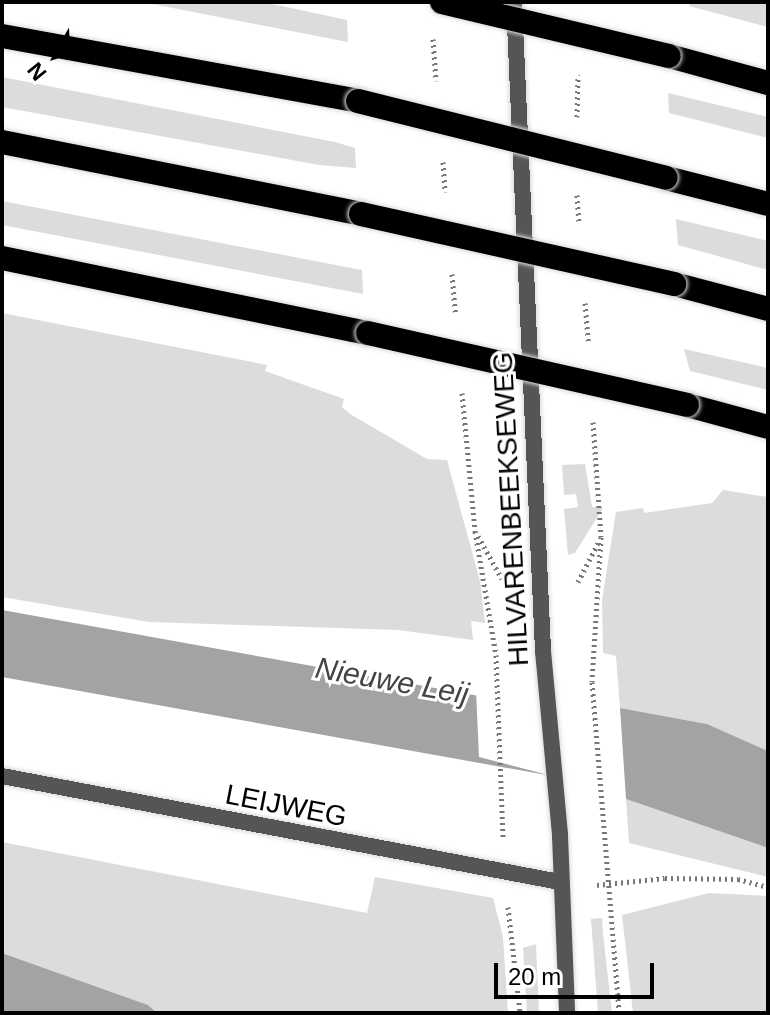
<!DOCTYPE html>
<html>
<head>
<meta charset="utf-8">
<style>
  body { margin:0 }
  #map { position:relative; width:770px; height:1015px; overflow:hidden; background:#fff; font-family:Arial,sans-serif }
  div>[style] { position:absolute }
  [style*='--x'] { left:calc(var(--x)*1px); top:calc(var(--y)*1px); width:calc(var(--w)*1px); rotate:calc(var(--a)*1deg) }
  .green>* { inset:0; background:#dcdcdc }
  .water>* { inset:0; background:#a3a3a3 }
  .pier>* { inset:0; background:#fff }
  .path>* { height:5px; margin-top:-2.5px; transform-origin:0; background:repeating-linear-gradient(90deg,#777 0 2px,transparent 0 6px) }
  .roads { filter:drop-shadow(0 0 2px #dbdbdb) drop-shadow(0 0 2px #dbdbdb) }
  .minor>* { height:16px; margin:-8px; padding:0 8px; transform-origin:8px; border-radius:8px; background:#555 }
  .tertiary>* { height:16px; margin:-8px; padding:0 8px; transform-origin:8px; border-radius:8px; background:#555 }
  .motorway>* { height:24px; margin:-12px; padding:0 12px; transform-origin:12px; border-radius:12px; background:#000 }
  .bridges { filter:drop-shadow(0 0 2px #dbdbdb) drop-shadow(0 0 2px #dbdbdb) }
  .motorway-bridge>* { height:24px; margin:-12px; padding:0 12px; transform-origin:12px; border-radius:12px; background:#000 }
  span { translate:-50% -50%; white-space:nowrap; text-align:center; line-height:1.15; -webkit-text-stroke:6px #fff; paint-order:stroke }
  .street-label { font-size:28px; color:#000 }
  .water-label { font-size:30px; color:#444; font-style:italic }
  .frame { position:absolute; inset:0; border:4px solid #000; pointer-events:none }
  .north { position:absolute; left:16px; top:16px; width:80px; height:80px; -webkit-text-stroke:6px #fff; paint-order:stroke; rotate:231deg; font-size:22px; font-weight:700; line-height:32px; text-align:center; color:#000 }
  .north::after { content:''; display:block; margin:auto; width:28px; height:36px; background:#000; clip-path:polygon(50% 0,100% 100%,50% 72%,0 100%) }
  .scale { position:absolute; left:494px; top:963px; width:160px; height:36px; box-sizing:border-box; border:4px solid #000; border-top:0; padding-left:10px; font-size:24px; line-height:28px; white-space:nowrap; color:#000; -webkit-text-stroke:6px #fff; paint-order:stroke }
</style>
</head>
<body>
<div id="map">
  <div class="green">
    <i style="clip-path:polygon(142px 2px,263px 2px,347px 20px,348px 42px)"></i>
    <i style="clip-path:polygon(690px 2px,768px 2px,768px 27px,689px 6px)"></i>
    <i style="clip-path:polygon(2px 77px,335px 142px,355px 148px,356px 168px,319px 165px,2px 107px)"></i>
    <i style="clip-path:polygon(668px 93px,768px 117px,768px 138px,669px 113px)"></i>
    <i style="clip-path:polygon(2px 201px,362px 270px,363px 294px,2px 225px)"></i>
    <i style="clip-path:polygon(676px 219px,768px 241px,768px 270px,678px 245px)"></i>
    <i style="clip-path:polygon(2px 313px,267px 365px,265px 371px,344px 399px,342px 407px,350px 414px,427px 459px,447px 460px,480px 581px,485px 623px,471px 621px,473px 640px,398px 630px,149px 622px,2px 597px)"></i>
    <i style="clip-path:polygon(684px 349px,768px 368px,768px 390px,690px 371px)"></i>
    <i style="clip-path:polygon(585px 464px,592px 507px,603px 508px,575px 553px,568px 555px,564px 509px,578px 507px,576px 494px,564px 495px,562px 465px)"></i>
    <i style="clip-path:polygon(723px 490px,768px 497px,768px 751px,707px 724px,620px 708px,616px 656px,603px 653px,602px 600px,616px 512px,643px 508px,644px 513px,712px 503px)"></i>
    <i style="clip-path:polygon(626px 799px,768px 848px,768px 877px,629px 843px)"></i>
    <i style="clip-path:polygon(2px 842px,367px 913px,375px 877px,493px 898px,503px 937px,508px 1013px,157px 1013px,148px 1005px,2px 953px)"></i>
    <i style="clip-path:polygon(709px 893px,768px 896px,768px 1013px,633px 1013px,622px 915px)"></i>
    <i style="clip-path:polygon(602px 918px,603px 934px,612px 1013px,598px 1013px,591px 919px)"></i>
    <i style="clip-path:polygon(536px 944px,539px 1013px,527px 1013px,523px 948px)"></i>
  </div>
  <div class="water">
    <i style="clip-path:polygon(2px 610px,618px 721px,624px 789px,2px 677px)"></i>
    <i style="clip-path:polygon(620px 708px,707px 724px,768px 751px,768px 848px,626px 799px)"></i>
    <i style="clip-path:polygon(2px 953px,148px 1005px,157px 1013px,2px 1013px)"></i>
  </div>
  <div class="pier">
    <i style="clip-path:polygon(476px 691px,616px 716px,620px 713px,625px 795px,479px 757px)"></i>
  </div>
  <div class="path">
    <i style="--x:433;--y:39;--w:42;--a:85.9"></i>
    <i style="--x:577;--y:117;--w:42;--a:-88.6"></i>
    <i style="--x:443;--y:162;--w:30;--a:86"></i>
    <i style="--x:577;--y:195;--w:26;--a:86"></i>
    <i style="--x:452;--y:274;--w:38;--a:85"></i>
    <i style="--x:585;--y:303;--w:38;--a:85"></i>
    <i style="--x:462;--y:393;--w:139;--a:84.6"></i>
    <i style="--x:475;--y:531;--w:126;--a:80.4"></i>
    <i style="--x:496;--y:655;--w:182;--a:87.8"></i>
    <i style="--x:593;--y:422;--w:115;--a:86"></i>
    <i style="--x:601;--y:537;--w:145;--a:93.6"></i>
    <i style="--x:592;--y:682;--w:332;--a:85.3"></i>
    <i style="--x:478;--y:536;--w:49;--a:60.8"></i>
    <i style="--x:578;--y:582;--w:46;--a:-62.9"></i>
    <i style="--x:597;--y:885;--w:68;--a:-5.9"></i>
    <i style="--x:665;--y:878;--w:73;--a:0.8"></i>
    <i style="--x:738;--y:879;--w:31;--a:15"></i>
    <i style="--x:508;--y:907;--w:107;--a:83.5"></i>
  </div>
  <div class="roads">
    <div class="minor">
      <i style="--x:2;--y:776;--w:568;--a:10.76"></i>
    </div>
    <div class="tertiary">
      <i style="--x:514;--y:2;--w:650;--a:87.44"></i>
      <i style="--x:543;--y:651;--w:186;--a:84.7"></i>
      <i style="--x:560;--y:836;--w:177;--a:87.7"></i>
    </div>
    <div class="motorway">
      <i style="--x:2;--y:36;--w:362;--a:10.3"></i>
      <i style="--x:669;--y:56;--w:103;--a:15.3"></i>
      <i style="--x:2;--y:142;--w:366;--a:11.3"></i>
      <i style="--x:666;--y:178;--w:105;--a:14.3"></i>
      <i style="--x:2;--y:258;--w:374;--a:11.6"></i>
      <i style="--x:674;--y:284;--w:97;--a:14.9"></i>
      <i style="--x:687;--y:405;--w:84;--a:15.2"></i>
    </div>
  </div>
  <div class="bridges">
    <div class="motorway-bridge">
      <i style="--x:442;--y:2;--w:233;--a:13.4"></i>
      <i style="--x:358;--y:101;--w:317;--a:14"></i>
      <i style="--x:361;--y:214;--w:321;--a:12.6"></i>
      <i style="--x:368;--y:333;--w:327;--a:12.7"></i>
    </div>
  </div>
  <div class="street-label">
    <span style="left:511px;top:509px;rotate:-93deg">HILVARENBEEKSEWEG</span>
    <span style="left:286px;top:806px;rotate:11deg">LEIJWEG</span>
  </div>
  <div class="water-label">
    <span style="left:392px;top:681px;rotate:10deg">Nieuwe Leij</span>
  </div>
  <div class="frame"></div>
  <div class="north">N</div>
  <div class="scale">20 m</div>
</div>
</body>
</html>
